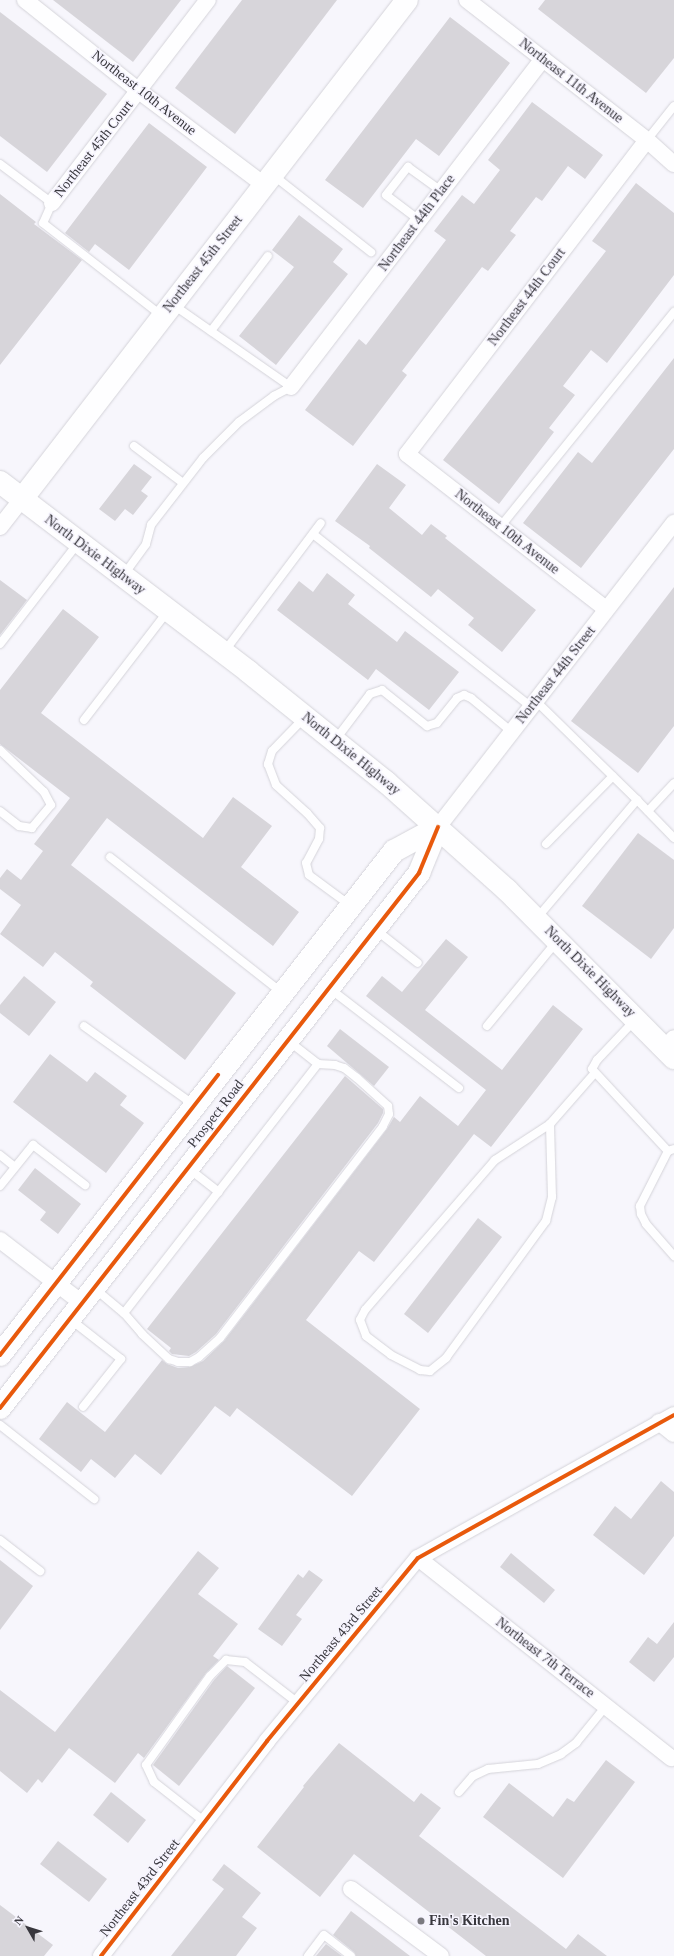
<!DOCTYPE html>
<html>
<head>
<meta charset="utf-8">
<style>
  body { margin:0 }
  #map { position:relative; width:674px; height:1956px; overflow:hidden; background:#f7f6fc; font-family:"Times New Roman",serif }
  div>[style] { position:absolute }
  [style*='--x'] { left:calc(var(--x)*1px); top:calc(var(--y)*1px); width:calc(var(--w)*1px); rotate:calc(var(--a)*1deg) }
  .building>* { inset:0; background:#d7d5da }
  .roads { filter:drop-shadow(0 0 1px #d4d3d9) drop-shadow(0 0 1px #d4d3d9) }
  .lane>* { height:8px; margin:-4px; padding:0 4px; transform-origin:4px; border-radius:4px; background:#fefeff }
  .street>* { height:16px; margin:-8px; padding:0 8px; transform-origin:8px; border-radius:8px; background:#fefeff }
  .secondary>* { height:22px; margin:-11px; padding:0 11px; transform-origin:11px; border-radius:11px; background:#fefeff }
  .cycleway>* { height:4px; margin:-2px; padding:0 2px; transform-origin:2px; border-radius:2px; background:#e8590c }
  .dots>* { width:11px; height:11px; translate:-50% -50%; box-sizing:border-box; border:2px solid #f6f4fe; border-radius:50% }
  span { translate:-50% -50%; white-space:nowrap; text-align:center; line-height:1.15; -webkit-text-stroke:3px #f6f4fe; paint-order:stroke }
  .street-label { font-size:14px; color:#38373d }
  .poi-label { font-size:14px; color:#38373d; font-weight:700 }
  .left { translate:0 -50%; text-align:left }
  .north { position:absolute; left:8px; top:1908px; width:40px; height:40px; -webkit-text-stroke:3px #f6f4fe; paint-order:stroke; rotate:309deg; font-size:11px; font-weight:700; line-height:16px; text-align:center; color:#38373d }
  .north::after { content:''; display:block; margin:auto; width:14px; height:18px; background:#38373d; clip-path:polygon(50% 0,100% 100%,50% 72%,0 100%) }
</style>
</head>
<body>
<div id="map">
  <div class="building">
    <i style="clip-path:polygon(53px 0,181px 0,133px 62px)"></i>
    <i style="clip-path:polygon(242px 0,337px 0,235px 134px,175px 88px)"></i>
    <i style="clip-path:polygon(545px 0,674px 0,674px 58px,646px 93px,538px 9px)"></i>
    <i style="clip-path:polygon(0 12px,107px 94px,47px 172px,0 136px)"></i>
    <i style="clip-path:polygon(450px 17px,510px 63px,439px 156px,416px 139px,363px 208px,325px 180px)"></i>
    <i style="clip-path:polygon(532px 102px,603px 155px,585px 179px,568px 166px,542px 201px,536px 197px,510px 231px,516px 235px,488px 271px,482px 267px,402px 371px,407px 375px,353px 446px,305px 410px,359px 339px,366px 345px,446px 240px,434px 231px,462px 195px,474px 204px,500px 170px,488px 160px)"></i>
    <i style="clip-path:polygon(149px 123px,207px 167px,129px 270px,95px 244px,89px 252px,65px 233px)"></i>
    <i style="clip-path:polygon(636px 183px,674px 213px,674px 275px,607px 363px,591px 350px,563px 386px,575px 395px,549px 428px,554px 432px,499px 504px,443px 460px,606px 251px,592px 241px)"></i>
    <i style="clip-path:polygon(0 194px,36px 222px,34px 224px,82px 260px,0 365px)"></i>
    <i style="clip-path:polygon(299px 215px,343px 249px,333px 262px,348px 274px,276px 365px,239px 336px,294px 267px,272px 250px)"></i>
    <i style="clip-path:polygon(674px 358px,674px 449px,581px 568px,523px 523px,578px 452px,592px 463px)"></i>
    <i style="clip-path:polygon(134px 464px,152px 477px,141px 491px,148px 496px,133px 515px,125px 509px,115px 521px,99px 509px)"></i>
    <i style="clip-path:polygon(377px 464px,406px 485px,389px 508px,422px 535px,431px 524px,447px 536px,445px 538px,536px 610px,502px 652px,468px 625px,474px 618px,438px 589px,431px 597px,369px 548px,370px 546px,335px 521px)"></i>
    <i style="clip-path:polygon(327px 573px,355px 595px,348px 604px,397px 642px,405px 631px,459px 672px,429px 710px,376px 669px,368px 680px,277px 610px,299px 581px,313px 592px)"></i>
    <i style="clip-path:polygon(0 580px,27px 600px,0 635px)"></i>
    <i style="clip-path:polygon(674px 587px,674px 726px,638px 773px,571px 721px)"></i>
    <i style="clip-path:polygon(63px 609px,99px 637px,41px 713px,203px 838px,233px 797px,272px 826px,241px 867px,299px 912px,273px 946px,107px 818px,71px 865px,236px 993px,185px 1060px,90px 986px,93px 982px,55px 952px,43px 967px,0 934px,21px 905px,0 889px,0 878px,7px 869px,21px 880px,43px 851px,34px 844px,70px 798px,0 744px,0 690px)"></i>
    <i style="clip-path:polygon(638px 833px,674px 860px,674px 928px,651px 959px,582px 906px)"></i>
    <i style="clip-path:polygon(446px 939px,468px 957px,425px 1010px,502px 1070px,553px 1005px,583px 1029px,491px 1147px,474px 1134px,374px 1262px,359px 1251px,306px 1320px,420px 1409px,352px 1496px,237px 1408px,230px 1417px,215px 1406px,161px 1475px,135px 1454px,115px 1478px,91px 1459px,81px 1472px,39px 1439px,67px 1402px,105px 1432px,162px 1360px,167px 1364px,178px 1368px,190px 1367px,203px 1361px,224px 1341px,387px 1129px,394px 1117px,400px 1122px,420px 1096px,458px 1126px,486px 1090px,366px 996px,382px 976px,402px 992px)"></i>
    <i style="clip-path:polygon(24px 976px,56px 1002px,29px 1036px,0 1013px,0 1005px)"></i>
    <i style="clip-path:polygon(340px 1029px,389px 1067px,374px 1086px,327px 1046px)"></i>
    <i style="clip-path:polygon(50px 1054px,87px 1082px,95px 1072px,127px 1096px,120px 1105px,144px 1123px,106px 1173px,13px 1102px)"></i>
    <i style="clip-path:polygon(345px 1076px,383px 1109px,383px 1113px,378px 1123px,216px 1334px,196px 1352px,189px 1356px,172px 1354px,169px 1351px,171px 1348px,147px 1329px)"></i>
    <i style="clip-path:polygon(35px 1168px,81px 1204px,58px 1234px,40px 1220px,46px 1212px,18px 1190px)"></i>
    <i style="clip-path:polygon(478px 1218px,502px 1237px,428px 1333px,404px 1314px)"></i>
    <i style="clip-path:polygon(661px 1481px,674px 1492px,674px 1536px,644px 1575px,593px 1535px,615px 1506px,631px 1519px)"></i>
    <i style="clip-path:polygon(198px 1551px,219px 1568px,198px 1594px,238px 1624px,213px 1656px,219px 1660px,206px 1673px,144px 1758px,138px 1753px,115px 1783px,69px 1748px,42px 1783px,38px 1779px,27px 1793px,0 1771px,0 1690px,55px 1732px)"></i>
    <i style="clip-path:polygon(511px 1553px,555px 1590px,544px 1603px,500px 1567px)"></i>
    <i style="clip-path:polygon(0 1560px,33px 1586px,0 1630px)"></i>
    <i style="clip-path:polygon(309px 1570px,323px 1580px,296px 1615px,302px 1619px,282px 1646px,258px 1629px,298px 1574px,303px 1578px)"></i>
    <i style="clip-path:polygon(674px 1622px,674px 1657px,654px 1682px,629px 1662px,648px 1637px,657px 1644px)"></i>
    <i style="clip-path:polygon(227px 1666px,255px 1688px,179px 1786px,153px 1765px,214px 1680px)"></i>
    <i style="clip-path:polygon(339px 1743px,414px 1802px,421px 1793px,441px 1808px,419px 1836px,566px 1949px,578px 1934px,607px 1956px,486px 1956px,354px 1854px,320px 1897px,292px 1875px,257px 1847px,304px 1787px,303px 1786px)"></i>
    <i style="clip-path:polygon(606px 1760px,635px 1782px,563px 1878px,483px 1817px,509px 1783px,553px 1817px,567px 1798px,574px 1802px)"></i>
    <i style="clip-path:polygon(111px 1792px,146px 1820px,128px 1843px,93px 1815px)"></i>
    <i style="clip-path:polygon(58px 1841px,107px 1879px,89px 1902px,40px 1864px)"></i>
    <i style="clip-path:polygon(224px 1864px,261px 1893px,242px 1917px,257px 1928px,236px 1956px,171px 1956px,224px 1889px,212px 1880px)"></i>
    <i style="clip-path:polygon(0 1905px,53px 1945px,44px 1956px,0 1956px)"></i>
    <i style="clip-path:polygon(351px 1911px,410px 1956px,356px 1956px,354px 1952px,333px 1935px)"></i>
    <i style="clip-path:polygon(326px 1944px,342px 1956px,316px 1956px)"></i>
  </div>
  <div class="roads">
    <div class="lane">
      <i style="--x:647;--y:140;--w:43;--a:-51.5"></i>
      <i style="--x:0;--y:164;--w:65;--a:36.9"></i>
      <i style="--x:52;--y:203;--w:22;--a:114"></i>
      <i style="--x:43;--y:223;--w:151;--a:38"></i>
      <i style="--x:273;--y:175;--w:125;--a:38.2"></i>
      <i style="--x:419;--y:220;--w:41;--a:-142.9"></i>
      <i style="--x:386;--y:195;--w:36;--a:-52"></i>
      <i style="--x:408;--y:167;--w:41;--a:36"></i>
      <i style="--x:211;--y:331;--w:94;--a:-52.8"></i>
      <i style="--x:134;--y:446;--w:61;--a:37.1"></i>
      <i style="--x:500;--y:527;--w:277;--a:-51"></i>
      <i style="--x:313;--y:534;--w:278;--a:38.4"></i>
      <i style="--x:123;--y:576;--w:39;--a:-54"></i>
      <i style="--x:146;--y:544;--w:20;--a:-75"></i>
      <i style="--x:151;--y:525;--w:85;--a:-52.2"></i>
      <i style="--x:203;--y:458;--w:51;--a:-45"></i>
      <i style="--x:239;--y:422;--w:44;--a:-36.6"></i>
      <i style="--x:274;--y:396;--w:19;--a:-28"></i>
      <i style="--x:291;--y:387;--w:145;--a:-145.1"></i>
      <i style="--x:0;--y:644;--w:128;--a:-52.3"></i>
      <i style="--x:224;--y:652;--w:161;--a:-53.1"></i>
      <i style="--x:536;--y:701;--w:141;--a:44.4"></i>
      <i style="--x:305;--y:717;--w:47;--a:134.1"></i>
      <i style="--x:272;--y:751;--w:14;--a:107"></i>
      <i style="--x:268;--y:764;--w:22;--a:69"></i>
      <i style="--x:276;--y:785;--w:42;--a:42.1"></i>
      <i style="--x:307;--y:813;--w:20;--a:49"></i>
      <i style="--x:320;--y:828;--w:11;--a:95"></i>
      <i style="--x:319;--y:839;--w:27;--a:118"></i>
      <i style="--x:306;--y:863;--w:12;--a:76"></i>
      <i style="--x:309;--y:875;--w:52;--a:36.4"></i>
      <i style="--x:84;--y:720;--w:138;--a:-52.4"></i>
      <i style="--x:336;--y:739;--w:56;--a:-52.9"></i>
      <i style="--x:370;--y:694;--w:13;--a:-18"></i>
      <i style="--x:382;--y:690;--w:58;--a:38.7"></i>
      <i style="--x:427;--y:726;--w:10;--a:-17"></i>
      <i style="--x:437;--y:723;--w:32;--a:-51"></i>
      <i style="--x:457;--y:698;--w:8;--a:-23"></i>
      <i style="--x:464;--y:695;--w:8;--a:23"></i>
      <i style="--x:471;--y:698;--w:53;--a:39.7"></i>
      <i style="--x:0;--y:750;--w:61;--a:43.7"></i>
      <i style="--x:44;--y:792;--w:15;--a:62"></i>
      <i style="--x:51;--y:805;--w:30;--a:130"></i>
      <i style="--x:32;--y:828;--w:13;--a:-171"></i>
      <i style="--x:19;--y:826;--w:24;--a:-142"></i>
      <i style="--x:648;--y:811;--w:38;--a:-47"></i>
      <i style="--x:546;--y:844;--w:95;--a:-45.4"></i>
      <i style="--x:110;--y:857;--w:219;--a:38.3"></i>
      <i style="--x:537;--y:918;--w:155;--a:-49.7"></i>
      <i style="--x:637;--y:800;--w:53;--a:45.8"></i>
      <i style="--x:376;--y:930;--w:53;--a:38.2"></i>
      <i style="--x:329;--y:988;--w:164;--a:37.6"></i>
      <i style="--x:635;--y:1020;--w:55;--a:133.5"></i>
      <i style="--x:597;--y:1060;--w:10;--a:119"></i>
      <i style="--x:592;--y:1069;--w:112;--a:47.2"></i>
      <i style="--x:84;--y:1026;--w:135;--a:35.7"></i>
      <i style="--x:487;--y:1026;--w:110;--a:-50.5"></i>
      <i style="--x:550;--y:1124;--w:66;--a:146.8"></i>
      <i style="--x:495;--y:1160;--w:198;--a:130.9"></i>
      <i style="--x:365;--y:1310;--w:11;--a:117"></i>
      <i style="--x:360;--y:1320;--w:17;--a:69"></i>
      <i style="--x:366;--y:1336;--w:31;--a:37"></i>
      <i style="--x:391;--y:1355;--w:33;--a:27"></i>
      <i style="--x:420;--y:1370;--w:10;--a:6"></i>
      <i style="--x:430;--y:1371;--w:21;--a:-39"></i>
      <i style="--x:446;--y:1358;--w:170;--a:-53.9"></i>
      <i style="--x:546;--y:1221;--w:25;--a:-76"></i>
      <i style="--x:552;--y:1197;--w:73;--a:-91.6"></i>
      <i style="--x:550;--y:1124;--w:67;--a:-48.7"></i>
      <i style="--x:674;--y:1149;--w:6;--a:162"></i>
      <i style="--x:668;--y:1151;--w:62;--a:117"></i>
      <i style="--x:640;--y:1206;--w:8;--a:83"></i>
      <i style="--x:641;--y:1214;--w:11;--a:63"></i>
      <i style="--x:646;--y:1224;--w:43;--a:48.8"></i>
      <i style="--x:0;--y:1155;--w:19;--a:39"></i>
      <i style="--x:188;--y:1168;--w:39;--a:38"></i>
      <i style="--x:0;--y:1186;--w:53;--a:-51.2"></i>
      <i style="--x:33;--y:1145;--w:66;--a:37.6"></i>
      <i style="--x:94;--y:1288;--w:39;--a:40"></i>
      <i style="--x:124;--y:1313;--w:28;--a:49"></i>
      <i style="--x:142;--y:1334;--w:37;--a:43"></i>
      <i style="--x:169;--y:1359;--w:9;--a:18"></i>
      <i style="--x:178;--y:1362;--w:12;--a:0"></i>
      <i style="--x:190;--y:1362;--w:10;--a:-29"></i>
      <i style="--x:199;--y:1357;--w:28;--a:-42"></i>
      <i style="--x:220;--y:1338;--w:267;--a:-52.4"></i>
      <i style="--x:383;--y:1126;--w:13;--a:-63"></i>
      <i style="--x:389;--y:1114;--w:8;--a:-97"></i>
      <i style="--x:388;--y:1106;--w:42;--a:-137.9"></i>
      <i style="--x:357;--y:1078;--w:16;--a:-142"></i>
      <i style="--x:344;--y:1068;--w:9;--a:-162"></i>
      <i style="--x:335;--y:1065;--w:17;--a:-177"></i>
      <i style="--x:318;--y:1064;--w:37;--a:-142"></i>
      <i style="--x:124;--y:1313;--w:316;--a:-52.1"></i>
      <i style="--x:70;--y:1319;--w:65;--a:38.1"></i>
      <i style="--x:121;--y:1359;--w:61;--a:128.4"></i>
      <i style="--x:0;--y:1425;--w:120;--a:38.2"></i>
      <i style="--x:0;--y:1540;--w:51;--a:37.8"></i>
      <i style="--x:459;--y:1792;--w:21;--a:-49"></i>
      <i style="--x:473;--y:1776;--w:17;--a:-25"></i>
      <i style="--x:488;--y:1769;--w:50;--a:-5.7"></i>
      <i style="--x:538;--y:1764;--w:25;--a:-23"></i>
      <i style="--x:561;--y:1754;--w:19;--a:-36"></i>
      <i style="--x:576;--y:1743;--w:48;--a:-51"></i>
      <i style="--x:205;--y:1822;--w:65;--a:-141.9"></i>
      <i style="--x:154;--y:1782;--w:19;--a:-115"></i>
      <i style="--x:146;--y:1765;--w:110;--a:-54.3"></i>
      <i style="--x:210;--y:1676;--w:23;--a:-45"></i>
      <i style="--x:226;--y:1660;--w:19;--a:6"></i>
      <i style="--x:245;--y:1662;--w:67;--a:37.7"></i>
      <i style="--x:308;--y:1956;--w:26;--a:-53"></i>
      <i style="--x:324;--y:1935;--w:34;--a:38"></i>
    </div>
    <div class="street">
      <i style="--x:25;--y:0;--w:146;--a:38.6"></i>
      <i style="--x:139;--y:91;--w:156;--a:36.9"></i>
      <i style="--x:467;--y:0;--w:228;--a:37.9"></i>
      <i style="--x:647;--y:140;--w:36;--a:42"></i>
      <i style="--x:52;--y:203;--w:256;--a:-52.5"></i>
      <i style="--x:291;--y:387;--w:414;--a:-52.5"></i>
      <i style="--x:0;--y:527;--w:36;--a:-52"></i>
      <i style="--x:606;--y:609;--w:252;--a:-142.1"></i>
      <i style="--x:407;--y:454;--w:395;--a:-52.6"></i>
      <i style="--x:438;--y:827;--w:385;--a:-52.2"></i>
      <i style="--x:665;--y:1048;--w:13;--a:-48"></i>
      <i style="--x:0;--y:1240;--w:103;--a:37.5"></i>
      <i style="--x:659;--y:1422;--w:19;--a:39"></i>
      <i style="--x:418;--y:1558;--w:323;--a:38.3"></i>
      <i style="--x:351;--y:1889;--w:112;--a:36.7"></i>
      <i style="--x:101;--y:1956;--w:272;--a:-52.3"></i>
      <i style="--x:267;--y:1741;--w:237;--a:-50.5"></i>
      <i style="--x:418;--y:1558;--w:293;--a:-29.2"></i>
    </div>
    <div class="secondary">
      <i style="--x:0;--y:482;--w:313;--a:37.3"></i>
      <i style="--x:249;--y:672;--w:176;--a:38.8"></i>
      <i style="--x:386;--y:782;--w:162;--a:41.8"></i>
      <i style="--x:507;--y:890;--w:237;--a:45.2"></i>
      <i style="--x:22;--y:499;--w:630;--a:-52.35"></i>
      <i style="--x:0;--y:1355;--w:640;--a:-51.98"></i>
      <i style="--x:394;--y:851;--w:50;--a:-28.6"></i>
      <i style="--x:0;--y:1408;--w:680;--a:-51.93"></i>
      <i style="--x:419;--y:873;--w:50;--a:-67.6"></i>
    </div>
  </div>
  <div class="cycleway">
    <i style="--x:0;--y:1355;--w:355;--a:-52.1"></i>
    <i style="--x:0;--y:1408;--w:680;--a:-51.93"></i>
    <i style="--x:419;--y:873;--w:50;--a:-67.6"></i>
    <i style="--x:101;--y:1956;--w:272;--a:-52.3"></i>
    <i style="--x:267;--y:1741;--w:237;--a:-50.5"></i>
    <i style="--x:418;--y:1558;--w:293;--a:-29.2"></i>
  </div>
  <div class="dots">
    <i style="left:421px;top:1921px;background:#7b7a80"></i>
  </div>
  <div class="street-label">
    <span style="left:571px;top:81px;rotate:38deg">Northeast 11th Avenue</span>
    <span style="left:144px;top:93px;rotate:38deg">Northeast 10th Avenue</span>
    <span style="left:94px;top:149px;rotate:-52deg">Northeast 45th Court</span>
    <span style="left:417px;top:223px;rotate:-53deg">Northeast 44th Place</span>
    <span style="left:203px;top:264px;rotate:-52deg">Northeast 45th Street</span>
    <span style="left:527px;top:297px;rotate:-53deg">Northeast 44th Court</span>
    <span style="left:507px;top:532px;rotate:38deg">Northeast 10th Avenue</span>
    <span style="left:95px;top:555px;rotate:37deg">North Dixie Highway</span>
    <span style="left:556px;top:675px;rotate:-52deg">Northeast 44th Street</span>
    <span style="left:351px;top:754px;rotate:39deg">North Dixie Highway</span>
    <span style="left:590px;top:972px;rotate:45deg">North Dixie Highway</span>
    <span style="left:216px;top:1114px;rotate:-52deg">Prospect Road</span>
    <span style="left:341px;top:1634px;rotate:-50deg">Northeast 43rd Street</span>
    <span style="left:545px;top:1658px;rotate:38deg">Northeast 7th Terrace</span>
    <span style="left:140px;top:1888px;rotate:-52deg">Northeast 43rd Street</span>
  </div>
  <div class="poi-label">
    <span class="left" style="left:429px;top:1921px">Fin's Kitchen</span>
  </div>
  <div class="north">N</div>
</div>
</body>
</html>
